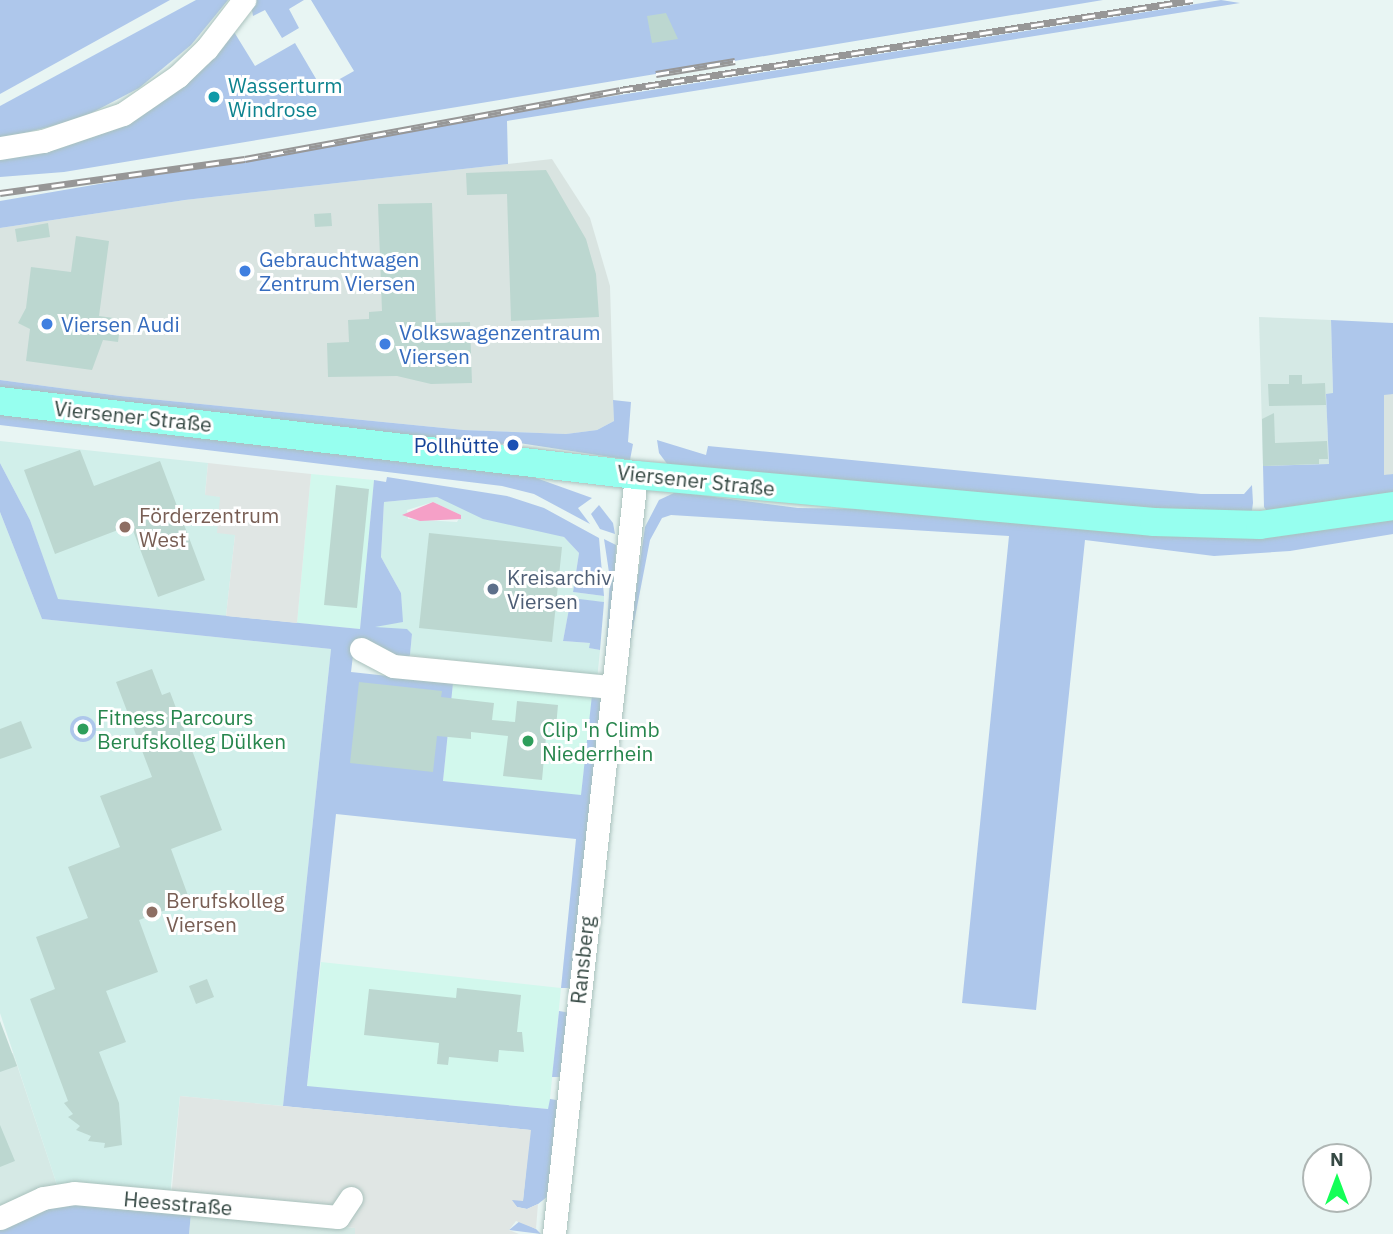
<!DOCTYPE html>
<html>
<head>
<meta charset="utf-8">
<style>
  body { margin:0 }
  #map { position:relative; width:1393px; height:1234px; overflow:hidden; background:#e8f5f3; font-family:"IBM Plex Sans",sans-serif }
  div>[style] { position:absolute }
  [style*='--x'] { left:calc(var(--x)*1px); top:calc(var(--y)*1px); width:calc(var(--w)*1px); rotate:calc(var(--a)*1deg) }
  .residential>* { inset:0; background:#d5e9e5 }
  .commercial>* { inset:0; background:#d2f8ed }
  .industrial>* { inset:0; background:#d9e4e1 }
  .education>* { inset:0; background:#d1efea }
  .green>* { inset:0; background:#aec7eb }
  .round { border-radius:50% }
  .parking>* { inset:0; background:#e0e6e4 }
  .water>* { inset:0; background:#f5a0c7 }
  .building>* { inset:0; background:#bcd7d0 }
  .roads { filter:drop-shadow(0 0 2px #a9c1bc) drop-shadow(0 0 2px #a9c1bc) }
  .minor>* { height:23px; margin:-11.5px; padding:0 11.5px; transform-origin:11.5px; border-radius:11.5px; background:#fff }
  .major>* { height:28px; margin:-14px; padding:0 14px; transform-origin:14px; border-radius:14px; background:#96ffef }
  .rail>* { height:7px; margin-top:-3.5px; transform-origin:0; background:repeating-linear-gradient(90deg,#fff 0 13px,#979797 0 26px); box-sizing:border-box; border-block:2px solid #979797 }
  .dots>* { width:19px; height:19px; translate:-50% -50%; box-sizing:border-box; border:4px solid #fff; border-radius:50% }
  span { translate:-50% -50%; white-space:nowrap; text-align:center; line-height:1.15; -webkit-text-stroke:6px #fff; paint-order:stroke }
  .culture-label { font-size:21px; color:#0d838f }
  .left { translate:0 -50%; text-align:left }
  .shop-label { font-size:21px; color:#366cbe }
  .street-label { font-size:21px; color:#364944 }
  .transit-label { font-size:21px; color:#164399 }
  .right { translate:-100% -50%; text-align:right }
  .education-label { font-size:21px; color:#785e54 }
  .service-label { font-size:21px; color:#4e5e75 }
  .leisure-label { font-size:21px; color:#27864d }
  .north { position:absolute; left:1302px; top:1143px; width:70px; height:70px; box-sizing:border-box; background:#fff; border:2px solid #afb6b4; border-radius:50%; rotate:0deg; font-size:19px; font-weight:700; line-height:28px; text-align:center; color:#364944 }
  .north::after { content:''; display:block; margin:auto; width:24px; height:32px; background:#14ff57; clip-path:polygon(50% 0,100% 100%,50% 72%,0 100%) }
</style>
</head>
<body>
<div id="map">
  <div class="residential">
    <i style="clip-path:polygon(1259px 317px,1331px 320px,1333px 394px,1326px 394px,1329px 464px,1263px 466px)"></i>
    <i style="clip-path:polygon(13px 1053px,57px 1185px,0 1209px,0 1058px)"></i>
    <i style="clip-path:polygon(191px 1213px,355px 1228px,355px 1234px,189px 1234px)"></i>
  </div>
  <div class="commercial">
    <i style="clip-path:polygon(311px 474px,374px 480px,360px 629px,297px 623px)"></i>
    <i style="clip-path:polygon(453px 683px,592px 698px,581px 796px,443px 781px)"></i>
    <i style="clip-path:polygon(321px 962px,561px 988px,549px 1109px,307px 1087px)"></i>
  </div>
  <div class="industrial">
    <i style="clip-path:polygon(552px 159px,590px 218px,610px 286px,614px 421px,597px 430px,566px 434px,464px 430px,120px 396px,0 380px,0 228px,185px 200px)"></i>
    <i style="clip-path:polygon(1384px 394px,1393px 394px,1393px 474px,1384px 476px)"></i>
  </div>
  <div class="education">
    <i style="clip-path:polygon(0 441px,208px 463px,205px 494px,221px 497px,235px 535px,226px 616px,57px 599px,30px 520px,0 463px)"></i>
    <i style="clip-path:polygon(evenodd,437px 497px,564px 537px,579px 553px,573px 592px,604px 596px,604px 602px,571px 599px,563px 641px,590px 643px,590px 648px,600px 650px,597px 680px,578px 674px,410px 655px,412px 634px,375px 628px,375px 624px,402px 622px,401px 593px,381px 557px,384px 502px,437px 497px,433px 502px,461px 515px,457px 522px,408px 519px,407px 510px,433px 502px)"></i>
    <i style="clip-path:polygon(0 512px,42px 619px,331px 649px,283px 1106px,180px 1096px,170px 1196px,57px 1185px,0 1013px)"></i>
  </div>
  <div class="green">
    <i style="clip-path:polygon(0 0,170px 0,0 94px)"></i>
    <i style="clip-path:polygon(196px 0,228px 0,191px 45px,139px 88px,80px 119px,0 139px,0 106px)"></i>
    <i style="clip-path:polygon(250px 0,304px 0,289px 9px,299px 28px,282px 38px,265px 10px,253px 16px)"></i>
    <i style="clip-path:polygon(311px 0,1103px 0,64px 172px,0 177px,0 156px,90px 137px,231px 27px,255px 66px,295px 43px,322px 89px,354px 71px)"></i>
    <i style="clip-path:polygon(1221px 0,1240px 3px,507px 121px,508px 164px,185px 200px,0 228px,0 201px,582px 101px)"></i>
    <i style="clip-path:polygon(1331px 320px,1393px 323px,1393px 394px,1384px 395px,1384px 475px,1393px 474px,1393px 494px,1269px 514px,1264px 507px,1263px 466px,1329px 464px,1326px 394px,1333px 393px)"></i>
    <i style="clip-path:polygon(0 380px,120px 396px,464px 430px,566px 434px,597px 430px,614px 421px,613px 400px,631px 402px,628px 442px,633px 444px,630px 460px,519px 443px,478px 445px,0 392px)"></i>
    <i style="clip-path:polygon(0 414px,525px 474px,592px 498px,578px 508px,590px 524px,534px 494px,502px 486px,0 425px)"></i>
    <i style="clip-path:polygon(657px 440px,706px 455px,708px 446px,1201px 494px,1244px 494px,1252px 485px,1253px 503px,1251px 517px,668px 465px,659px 453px)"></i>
    <i style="clip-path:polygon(0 463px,30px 520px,58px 599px,360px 629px,374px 480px,386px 482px,387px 477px,507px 496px,544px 508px,599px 538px,604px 596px,573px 592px,579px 553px,564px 537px,483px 519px,437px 497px,384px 502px,381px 557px,401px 593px,403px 622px,375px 627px,407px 629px,412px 634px,410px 655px,407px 660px,393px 659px,368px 640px,355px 639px,351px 672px,453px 683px,443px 781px,581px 795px,592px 695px,604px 695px,571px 988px,561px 988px,576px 839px,336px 814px,307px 1086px,548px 1109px,550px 1099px,562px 1101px,552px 1193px,538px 1204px,527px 1209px,517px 1207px,511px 1200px,523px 1200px,530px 1130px,283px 1106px,331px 649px,42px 619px,0 512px)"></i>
    <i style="clip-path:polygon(676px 492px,798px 508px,1393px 516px,1393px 534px,1290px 551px,1214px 556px,1085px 540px,1036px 1010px,962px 1003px,1009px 536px,671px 515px,662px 518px,650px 540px,623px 679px,645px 527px,659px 500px)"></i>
    <i style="clip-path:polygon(599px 505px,613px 523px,615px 534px,600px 529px,591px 514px)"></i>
    <i style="clip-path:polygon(604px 539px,616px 545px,614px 604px,604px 674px,610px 579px)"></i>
    <i style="clip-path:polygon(571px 598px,604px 602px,600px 650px,589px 648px,590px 643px,563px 641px)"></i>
    <i class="round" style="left:70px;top:716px;width:26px;height:26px"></i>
    <i style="clip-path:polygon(559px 1011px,571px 1013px,564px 1077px,552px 1077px)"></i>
    <i style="clip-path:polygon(78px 1203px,191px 1213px,189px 1234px,0 1234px,0 1226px,40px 1208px)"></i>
    <i style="clip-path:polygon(520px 1221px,536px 1229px,541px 1234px,509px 1230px)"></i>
  </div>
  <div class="parking">
    <i style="clip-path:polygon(208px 463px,311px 474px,297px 623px,226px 616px,235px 535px,217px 533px,220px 497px,205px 495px)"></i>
    <i style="clip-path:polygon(180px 1096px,531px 1130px,523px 1201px,512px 1200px,517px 1207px,527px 1209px,538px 1204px,536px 1229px,516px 1221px,509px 1230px,519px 1234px,355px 1234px,355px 1228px,170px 1211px)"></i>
  </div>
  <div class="water">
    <i style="clip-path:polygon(433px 502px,461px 515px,461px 519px,420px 521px,402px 515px)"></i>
  </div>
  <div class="building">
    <i style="clip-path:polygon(666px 13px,678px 39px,652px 43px,647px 16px)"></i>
    <i class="round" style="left:207px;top:91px;width:14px;height:14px"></i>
    <i style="clip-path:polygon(546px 170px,586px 239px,596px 274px,599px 317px,511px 321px,507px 194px,467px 195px,466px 173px)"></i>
    <i style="clip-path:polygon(432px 203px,436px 323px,470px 322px,472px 383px,431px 384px,397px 376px,328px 377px,327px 343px,349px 342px,348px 320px,369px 319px,369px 312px,382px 311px,378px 204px)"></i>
    <i style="clip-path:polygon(331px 213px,332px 226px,315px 227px,314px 214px)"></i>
    <i style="clip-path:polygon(48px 223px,50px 237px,17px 242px,15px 229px)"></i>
    <i style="clip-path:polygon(76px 236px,109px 241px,99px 316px,121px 319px,118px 342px,103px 340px,92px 370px,26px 361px,30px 329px,18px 323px,26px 308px,31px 267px,71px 272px)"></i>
    <i style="clip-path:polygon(1289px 375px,1302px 375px,1302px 384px,1325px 383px,1326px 405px,1269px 406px,1268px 384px,1289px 384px)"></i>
    <i style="clip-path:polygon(1274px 413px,1275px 443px,1327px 441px,1328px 459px,1319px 459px,1319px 464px,1263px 466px,1262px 419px)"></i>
    <i style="clip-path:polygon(80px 450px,94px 486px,160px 461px,205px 580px,158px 597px,131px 525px,55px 554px,24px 470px)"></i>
    <i style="clip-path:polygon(336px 485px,369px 489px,357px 608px,324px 605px)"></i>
    <i style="clip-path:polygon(429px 533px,562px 547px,552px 642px,419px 628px)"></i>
    <i style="clip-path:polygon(152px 669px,162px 695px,170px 692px,222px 830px,171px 849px,190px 901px,139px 920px,158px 972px,106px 991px,126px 1042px,99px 1052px,119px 1103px,122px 1145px,104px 1148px,105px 1143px,88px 1141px,91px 1136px,76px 1130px,80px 1126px,68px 1117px,73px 1114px,64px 1103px,68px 1101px,30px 999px,55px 989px,36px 937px,88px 918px,68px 867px,120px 847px,100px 796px,152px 777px,116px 682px)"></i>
    <i style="clip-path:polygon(359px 682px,442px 691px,441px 697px,494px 703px,492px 720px,515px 722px,517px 701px,558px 705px,556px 727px,547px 726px,542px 780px,503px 776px,508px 736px,471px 732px,471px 739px,437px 736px,433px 772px,350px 763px)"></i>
    <i style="clip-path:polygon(21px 721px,32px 748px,0 759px,0 729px)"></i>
    <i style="clip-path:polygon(207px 979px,214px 997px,196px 1004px,189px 986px)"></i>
    <i style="clip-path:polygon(457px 988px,521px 995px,517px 1032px,522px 1032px,524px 1052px,499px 1050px,498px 1062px,449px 1057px,448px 1065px,437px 1064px,439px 1043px,364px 1035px,369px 989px,456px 998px)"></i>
    <i style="clip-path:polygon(0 1021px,17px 1066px,0 1072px)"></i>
    <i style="clip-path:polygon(0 1125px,15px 1161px,0 1167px)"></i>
  </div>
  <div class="roads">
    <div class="minor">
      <i style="--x:0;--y:148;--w:44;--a:-9.2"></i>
      <i style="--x:43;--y:141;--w:84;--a:-18.6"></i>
      <i style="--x:123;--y:114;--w:67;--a:-34.6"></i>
      <i style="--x:178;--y:76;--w:40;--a:-44"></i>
      <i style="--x:207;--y:48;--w:61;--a:-52.4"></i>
      <i style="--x:361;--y:649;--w:36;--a:28"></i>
      <i style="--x:393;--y:666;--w:220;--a:5.5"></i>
      <i style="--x:0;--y:1218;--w:47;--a:-24.9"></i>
      <i style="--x:43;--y:1198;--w:31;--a:-9"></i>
      <i style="--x:74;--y:1193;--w:265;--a:5.2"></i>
      <i style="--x:338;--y:1217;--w:23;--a:-56"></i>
      <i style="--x:554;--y:1234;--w:763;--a:-83.83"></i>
    </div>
    <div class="major">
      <i style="--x:0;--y:401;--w:640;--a:6.64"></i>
      <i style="--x:636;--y:475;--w:520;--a:5.18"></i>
      <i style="--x:1154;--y:522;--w:106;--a:1.6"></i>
      <i style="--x:1260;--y:525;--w:134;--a:-8.1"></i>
    </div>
  </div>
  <div class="rail">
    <i style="--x:656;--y:74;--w:80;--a:-9.3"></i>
    <i style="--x:0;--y:193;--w:247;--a:-7.9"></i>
    <i style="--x:245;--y:159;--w:381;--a:-10.4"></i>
    <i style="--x:620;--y:90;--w:580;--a:-8.93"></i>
  </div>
  <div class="dots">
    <i style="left:214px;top:97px;background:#0f9aa8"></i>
    <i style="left:245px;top:271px;background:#3f7fe0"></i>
    <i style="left:47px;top:324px;background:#3f7fe0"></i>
    <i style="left:385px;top:344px;background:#3f7fe0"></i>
    <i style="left:513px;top:445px;background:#1a4fb4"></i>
    <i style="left:125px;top:527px;background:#8d6e63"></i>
    <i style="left:493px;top:589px;background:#5c6f8a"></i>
    <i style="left:83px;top:729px;background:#2e9e5b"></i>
    <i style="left:528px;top:741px;background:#2e9e5b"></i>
    <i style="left:152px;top:912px;background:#8d6e63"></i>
  </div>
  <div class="culture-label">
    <span class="left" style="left:228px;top:97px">Wasserturm<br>Windrose</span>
  </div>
  <div class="shop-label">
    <span class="left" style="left:259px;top:271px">Gebrauchtwagen<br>Zentrum Viersen</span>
    <span class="left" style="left:61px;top:324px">Viersen Audi</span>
    <span class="left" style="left:399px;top:344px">Volkswagenzentraum<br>Viersen</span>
  </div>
  <div class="street-label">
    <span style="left:133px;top:416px;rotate:6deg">Viersener Straße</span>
    <span style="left:696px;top:480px;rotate:6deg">Viersener Straße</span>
    <span style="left:582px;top:960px;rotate:-84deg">Ransberg</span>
    <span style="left:178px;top:1203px;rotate:5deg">Heesstraße</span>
  </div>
  <div class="transit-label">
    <span class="right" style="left:499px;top:445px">Pollhütte</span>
  </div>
  <div class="education-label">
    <span class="left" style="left:139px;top:527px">Förderzentrum<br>West</span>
    <span class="left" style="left:166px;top:912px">Berufskolleg<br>Viersen</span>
  </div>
  <div class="service-label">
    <span class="left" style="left:507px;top:589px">Kreisarchiv<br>Viersen</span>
  </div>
  <div class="leisure-label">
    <span class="left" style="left:97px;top:729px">Fitness Parcours<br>Berufskolleg Dülken</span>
    <span class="left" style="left:542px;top:741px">Clip 'n Climb<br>Niederrhein</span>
  </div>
  <div class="north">N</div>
</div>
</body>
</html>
